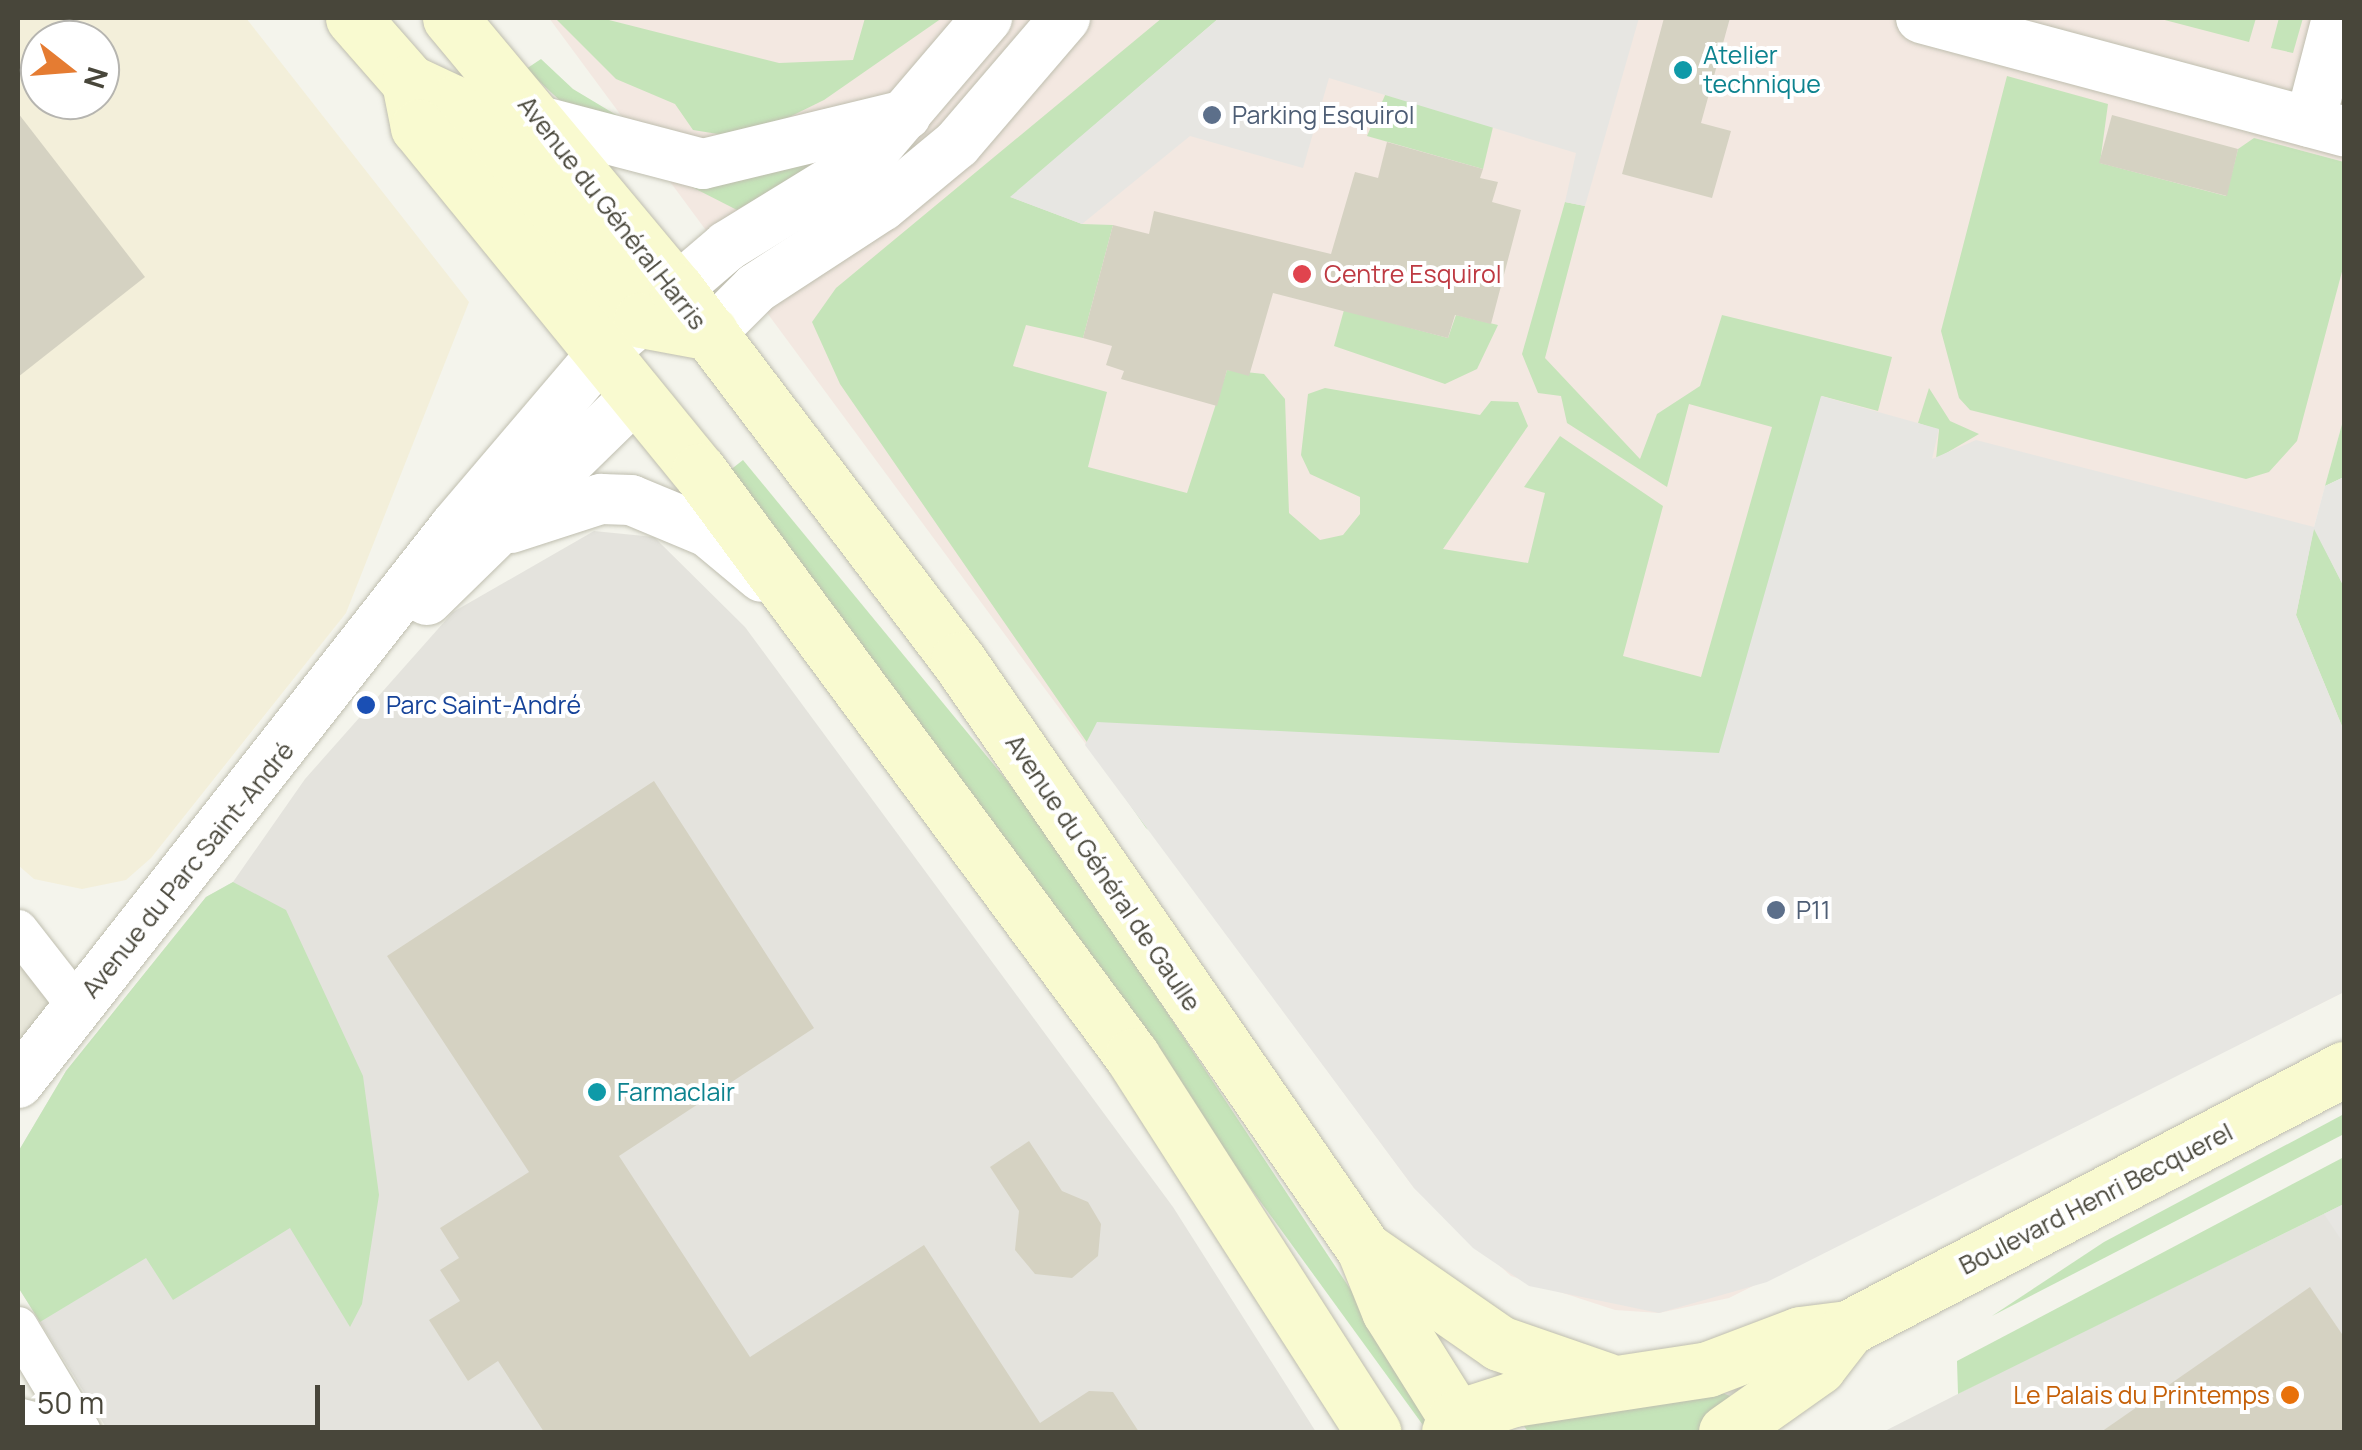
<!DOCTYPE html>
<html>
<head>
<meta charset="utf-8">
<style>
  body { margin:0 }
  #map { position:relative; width:2362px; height:1450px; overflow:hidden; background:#f4f4ec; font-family:Manrope,sans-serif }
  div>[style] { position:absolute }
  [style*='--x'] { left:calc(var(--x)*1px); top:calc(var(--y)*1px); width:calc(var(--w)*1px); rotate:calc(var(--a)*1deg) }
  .residential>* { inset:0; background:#e8e7da }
  .commercial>* { inset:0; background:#f3efda }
  .industrial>* { inset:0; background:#e4e3dd }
  .medical>* { inset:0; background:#f3e8e1 }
  .green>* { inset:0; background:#c5e4b9 }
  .parking>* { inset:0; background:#e7e6e2 }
  .building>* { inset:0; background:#d5d2c2 }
  .roads { filter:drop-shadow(0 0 2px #bfbeaf) drop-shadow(0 0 2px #bfbeaf) }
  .minor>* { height:40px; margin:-20px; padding:0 20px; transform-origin:20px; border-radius:20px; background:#fff }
  .tertiary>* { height:50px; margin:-25px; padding:0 25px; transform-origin:25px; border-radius:25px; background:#fff }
  .secondary>* { height:55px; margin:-27.5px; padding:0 27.5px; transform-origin:27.5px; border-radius:27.5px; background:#f9fad0 }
  .dots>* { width:28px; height:28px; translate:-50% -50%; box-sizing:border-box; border:5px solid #fff; border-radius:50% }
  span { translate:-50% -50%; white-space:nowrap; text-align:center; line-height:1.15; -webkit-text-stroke:8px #fff; paint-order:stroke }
  .culture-label { font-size:25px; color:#0d838f }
  .left { translate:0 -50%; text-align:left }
  .service-label { font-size:25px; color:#4e5e75 }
  .street-label { font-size:25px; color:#48463a }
  .health-label { font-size:25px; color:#be3a42 }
  .transit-label { font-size:25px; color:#164399 }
  .food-label { font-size:25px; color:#c56008 }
  .right { translate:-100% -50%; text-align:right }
  .frame { position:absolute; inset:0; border:20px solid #48463a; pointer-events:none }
  .north { position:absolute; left:20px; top:20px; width:100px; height:100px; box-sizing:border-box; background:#fff; border:2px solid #b6b5b0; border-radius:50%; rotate:107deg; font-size:28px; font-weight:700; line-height:40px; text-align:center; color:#48463a }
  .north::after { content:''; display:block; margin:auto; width:35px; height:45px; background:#e57c32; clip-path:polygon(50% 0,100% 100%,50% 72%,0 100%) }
  .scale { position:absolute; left:20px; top:1385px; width:300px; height:45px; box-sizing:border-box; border:5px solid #48463a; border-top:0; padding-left:12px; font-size:30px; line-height:35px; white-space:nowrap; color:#48463a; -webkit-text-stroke:8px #fff; paint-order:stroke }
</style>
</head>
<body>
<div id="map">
  <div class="residential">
    <i style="clip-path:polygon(18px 947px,56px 976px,18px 1105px)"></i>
  </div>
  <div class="commercial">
    <i style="clip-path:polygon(evenodd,18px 18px,246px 18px,469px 302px,346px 613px,151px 858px,126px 880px,82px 889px,34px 879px,18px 865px,18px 18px,40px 40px,100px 40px,100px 100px,40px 100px,40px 40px)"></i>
  </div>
  <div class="industrial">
    <i style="clip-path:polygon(594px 531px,654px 537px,745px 627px,1173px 1207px,1316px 1432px,109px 1432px,18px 1287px,18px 1152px,66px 1071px,206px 897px,233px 882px,305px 779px,453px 612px)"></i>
    <i style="clip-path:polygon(2344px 1204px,2344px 1432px,1883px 1432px,2003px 1371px)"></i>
  </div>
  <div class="medical">
    <i style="clip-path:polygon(549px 18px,2344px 18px,2344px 417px,2314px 527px,2344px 587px,2344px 992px,1729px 1298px,1659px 1313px,1615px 1310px,1511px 1276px,1414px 1188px)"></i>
  </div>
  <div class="green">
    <i style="clip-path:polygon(555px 18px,601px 18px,779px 63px,853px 60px,865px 18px,942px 18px,824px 100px,765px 129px,724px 135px,693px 130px,675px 104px,616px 79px)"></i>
    <i style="clip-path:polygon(1162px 18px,1219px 18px,1011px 197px,1082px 224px,1113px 225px,1083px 338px,1026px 325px,1013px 366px,1107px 392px,1088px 467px,1187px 493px,1227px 370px,1264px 374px,1285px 399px,1289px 513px,1320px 540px,1343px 535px,1360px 514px,1360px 497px,1310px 474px,1301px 455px,1308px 394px,1325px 388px,1480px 415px,1491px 401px,1518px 402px,1528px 426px,1443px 549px,1528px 563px,1545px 493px,1524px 487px,1560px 436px,1663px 506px,1623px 656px,1701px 677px,1772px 427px,1689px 404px,1667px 487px,1567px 423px,1561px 396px,1538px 393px,1522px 354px,1565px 202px,1585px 206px,1545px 358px,1640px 459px,1657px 414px,1700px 386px,1722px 315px,1892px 357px,1878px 411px,1822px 396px,1773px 740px,1335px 969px,1146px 828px,840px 384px,812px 322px,836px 288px)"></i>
    <i style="clip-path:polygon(2157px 18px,2256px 18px,2249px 42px)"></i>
    <i style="clip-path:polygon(2279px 18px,2303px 18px,2293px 53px,2271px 48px)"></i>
    <i style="clip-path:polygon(541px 59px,573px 89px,618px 116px,568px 108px,526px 69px)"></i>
    <i style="clip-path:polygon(2007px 76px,2108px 104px,2100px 163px,2226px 196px,2238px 149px,2254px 138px,2344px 162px,2344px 264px,2297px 441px,2269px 472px,2246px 479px,1970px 410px,1959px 398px,1941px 331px)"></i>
    <i style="clip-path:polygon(1386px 93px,1493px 127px,1483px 169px,1367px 136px)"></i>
    <i style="clip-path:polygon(832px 155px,737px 210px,688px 185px)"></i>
    <i style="clip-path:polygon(1344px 310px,1448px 338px,1456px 315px,1498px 325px,1477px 369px,1445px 384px,1334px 346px)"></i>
    <i style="clip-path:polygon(1929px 388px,1950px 421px,1979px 434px,1936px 459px,1939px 430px,1918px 423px)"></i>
    <i style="clip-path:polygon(2344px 417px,2344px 477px,2325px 486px)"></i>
    <i style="clip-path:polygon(743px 460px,1041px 822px,1435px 1417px,1428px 1432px,729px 471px)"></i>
    <i style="clip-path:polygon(2314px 527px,2344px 587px,2344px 731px,2296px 615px)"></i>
    <i style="clip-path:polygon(233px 882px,286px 910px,363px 1076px,379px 1195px,362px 1304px,350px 1327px,290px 1228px,173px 1300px,146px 1258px,40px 1322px,18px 1287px,18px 1152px,66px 1071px,206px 897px)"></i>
    <i style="clip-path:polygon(2344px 1114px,2344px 1134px,1992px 1316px,2104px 1242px)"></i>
    <i style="clip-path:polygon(2344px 1157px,2344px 1204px,1958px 1394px,1957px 1361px)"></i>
    <i style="clip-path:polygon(1720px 1392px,1730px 1396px,1699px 1432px,1528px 1432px,1516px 1414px)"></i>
  </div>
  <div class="parking">
    <i style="clip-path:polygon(1219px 18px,1639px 18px,1585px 206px,1565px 202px,1576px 153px,1329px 78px,1303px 168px,1190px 136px,1082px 224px,1010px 197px)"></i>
    <i style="clip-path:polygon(1821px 396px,1939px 429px,1932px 459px,1976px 440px,2314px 527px,2325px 486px,2344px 477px,2344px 587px,2314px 529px,2296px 615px,2344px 731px,2344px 992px,1767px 1282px,1659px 1313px,1529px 1286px,1473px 1248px,1414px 1188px,1085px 745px,1097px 722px,1719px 753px)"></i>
    <i style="clip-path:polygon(2344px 1204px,2344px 1244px,2324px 1214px)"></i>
  </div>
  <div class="building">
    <i style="clip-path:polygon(1664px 18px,1730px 18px,1701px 123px,1731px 131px,1712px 198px,1622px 174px)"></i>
    <i style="clip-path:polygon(18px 113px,145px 277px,18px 377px)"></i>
    <i style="clip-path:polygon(2112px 115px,2238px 149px,2227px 196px,2099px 163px)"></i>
    <i style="clip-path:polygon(1387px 142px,1483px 169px,1480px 178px,1498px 182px,1492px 202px,1521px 210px,1491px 324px,1455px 315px,1448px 338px,1273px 293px,1249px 376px,1227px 370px,1217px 406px,1121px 379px,1124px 371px,1106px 365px,1112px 346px,1083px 338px,1113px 225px,1149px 234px,1154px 211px,1331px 254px,1355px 172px,1378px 178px)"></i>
    <i style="clip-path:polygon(654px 781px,814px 1028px,619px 1156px,750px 1357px,924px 1245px,1040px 1423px,1089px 1391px,1113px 1392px,1139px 1432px,544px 1432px,498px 1361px,468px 1381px,429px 1320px,460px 1301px,440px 1270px,459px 1258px,440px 1228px,529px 1172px,387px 956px)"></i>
    <i style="clip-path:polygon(1029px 1141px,1062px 1191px,1088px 1202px,1101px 1224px,1098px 1256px,1072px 1278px,1035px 1274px,1015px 1250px,1019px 1211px,990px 1167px)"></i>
    <i style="clip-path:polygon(2310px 1287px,2344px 1337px,2344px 1432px,2101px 1432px)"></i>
  </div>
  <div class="roads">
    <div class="minor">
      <i style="--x:18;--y:930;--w:98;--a:52.1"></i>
      <i style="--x:18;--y:1327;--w:122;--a:59"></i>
      <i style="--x:18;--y:1418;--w:56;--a:14.5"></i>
    </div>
    <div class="tertiary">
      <i style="--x:1921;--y:18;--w:438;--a:15"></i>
      <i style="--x:543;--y:122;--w:165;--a:14.7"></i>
      <i style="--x:703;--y:164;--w:209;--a:-13.6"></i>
      <i style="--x:2310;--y:122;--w:107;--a:-75.4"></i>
      <i style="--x:711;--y:333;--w:64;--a:-45"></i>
      <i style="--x:756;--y:288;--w:150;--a:-33.1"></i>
      <i style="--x:882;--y:206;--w:97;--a:-39.6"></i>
      <i style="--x:957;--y:144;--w:166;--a:-49.4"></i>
      <i style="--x:511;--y:528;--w:95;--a:-17.9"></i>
      <i style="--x:601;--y:499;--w:30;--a:2"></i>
      <i style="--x:631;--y:500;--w:83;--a:22.6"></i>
      <i style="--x:708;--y:532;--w:70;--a:39.8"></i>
      <i style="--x:427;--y:600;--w:295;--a:-44.3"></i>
      <i style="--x:18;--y:1083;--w:709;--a:-51.87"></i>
      <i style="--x:456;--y:525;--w:227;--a:-49.6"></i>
      <i style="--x:603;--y:352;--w:163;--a:-40.5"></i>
      <i style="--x:727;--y:246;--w:162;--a:-31.6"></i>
      <i style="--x:865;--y:161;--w:188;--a:-49.5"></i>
    </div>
    <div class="secondary">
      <i style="--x:353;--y:18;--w:85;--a:48.8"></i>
      <i style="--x:409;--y:82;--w:50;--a:25"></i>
      <i style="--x:454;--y:103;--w:286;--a:49.2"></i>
      <i style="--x:641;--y:320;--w:71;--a:10.5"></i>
      <i style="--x:450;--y:18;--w:354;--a:50.2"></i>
      <i style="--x:677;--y:290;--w:465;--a:52.8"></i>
      <i style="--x:958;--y:660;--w:715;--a:55.42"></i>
      <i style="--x:1364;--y:1249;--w:67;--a:68"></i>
      <i style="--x:1389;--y:1311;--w:143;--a:57.9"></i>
      <i style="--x:409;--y:82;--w:46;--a:78.7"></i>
      <i style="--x:418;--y:127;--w:444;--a:50.8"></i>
      <i style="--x:699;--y:471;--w:728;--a:53.49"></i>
      <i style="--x:1132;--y:1056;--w:447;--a:57.3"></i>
      <i style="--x:1364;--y:1249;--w:165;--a:34.8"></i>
      <i style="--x:1499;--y:1343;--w:113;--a:19.1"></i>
      <i style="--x:1449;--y:1432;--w:15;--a:-67"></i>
      <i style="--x:1455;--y:1418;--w:61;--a:-18.1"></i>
      <i style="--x:1513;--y:1399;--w:197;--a:-8.7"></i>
      <i style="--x:1708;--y:1369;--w:98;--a:-20.8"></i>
      <i style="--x:1800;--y:1334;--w:48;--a:-7.1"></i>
      <i style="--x:1848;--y:1328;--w:560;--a:-27.57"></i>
      <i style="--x:1726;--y:1432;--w:113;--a:-35.2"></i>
      <i style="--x:1818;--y:1367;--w:49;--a:-52.4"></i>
    </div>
  </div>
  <div class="dots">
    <i style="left:1683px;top:70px;background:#0f9aa8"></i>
    <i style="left:1212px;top:115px;background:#5c6f8a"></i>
    <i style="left:1302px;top:274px;background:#e0444e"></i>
    <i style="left:366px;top:705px;background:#1a4fb4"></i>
    <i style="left:1776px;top:910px;background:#5c6f8a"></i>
    <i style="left:597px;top:1092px;background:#0f9aa8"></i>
    <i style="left:2290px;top:1395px;background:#e8710a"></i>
  </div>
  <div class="culture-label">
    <span class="left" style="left:1703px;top:70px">Atelier<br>technique</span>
    <span class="left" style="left:617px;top:1092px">Farmaclair</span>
  </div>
  <div class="service-label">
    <span class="left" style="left:1232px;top:115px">Parking Esquirol</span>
    <span class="left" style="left:1796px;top:910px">P11</span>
  </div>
  <div class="street-label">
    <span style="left:612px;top:213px;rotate:52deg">Avenue du Général Harris</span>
    <span style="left:188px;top:870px;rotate:-51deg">Avenue du Parc Saint-André</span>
    <span style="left:1103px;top:873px;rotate:56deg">Avenue du Général de Gaulle</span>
    <span style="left:2096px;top:1199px;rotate:-27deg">Boulevard Henri Becquerel</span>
  </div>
  <div class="health-label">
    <span class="left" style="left:1324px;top:274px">Centre Esquirol</span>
  </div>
  <div class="transit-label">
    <span class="left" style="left:386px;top:705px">Parc Saint-André</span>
  </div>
  <div class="food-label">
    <span class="right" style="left:2270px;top:1395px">Le Palais du Printemps</span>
  </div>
  <div class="frame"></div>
  <div class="north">N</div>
  <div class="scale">50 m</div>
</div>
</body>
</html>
